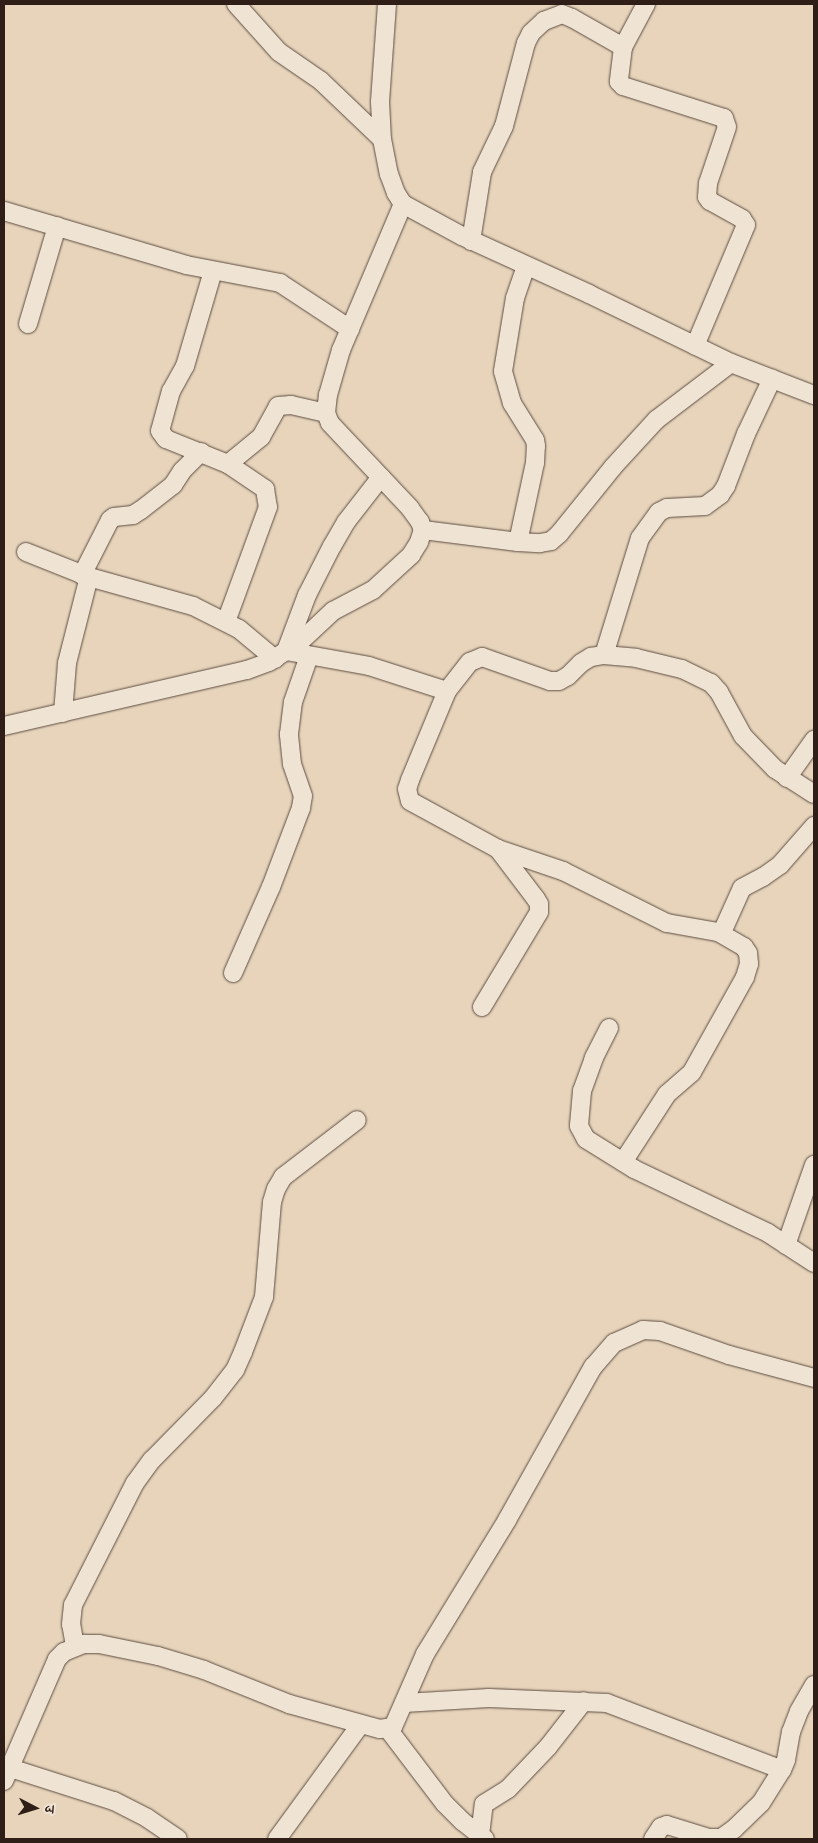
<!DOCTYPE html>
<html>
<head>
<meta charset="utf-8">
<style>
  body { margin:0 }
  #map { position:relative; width:818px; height:1843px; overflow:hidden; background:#e7d4bb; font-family:"EB Garamond","Noto Serif Devanagari",serif }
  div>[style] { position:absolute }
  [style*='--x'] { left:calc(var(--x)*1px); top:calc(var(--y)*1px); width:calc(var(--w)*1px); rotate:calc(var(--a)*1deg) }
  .roads { filter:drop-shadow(0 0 1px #5d4c41) drop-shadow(0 0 1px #5d4c41) }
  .minor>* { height:18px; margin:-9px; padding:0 9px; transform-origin:9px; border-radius:9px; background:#efe3d3 }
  span { translate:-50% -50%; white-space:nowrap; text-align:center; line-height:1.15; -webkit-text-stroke:4.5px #efe3d3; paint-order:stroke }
  .frame { position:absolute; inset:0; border:5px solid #2f1e18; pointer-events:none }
  .north { position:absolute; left:10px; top:1783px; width:50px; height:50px; -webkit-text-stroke:4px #efe3d3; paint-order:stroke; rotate:95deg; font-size:14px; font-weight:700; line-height:20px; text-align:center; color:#2f1e18 }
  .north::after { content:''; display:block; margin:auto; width:18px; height:22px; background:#2f1e18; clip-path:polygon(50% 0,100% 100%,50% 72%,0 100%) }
</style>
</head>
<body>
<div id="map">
  <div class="roads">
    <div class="minor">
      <i style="--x:236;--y:4;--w:64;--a:48.1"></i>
      <i style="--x:279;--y:52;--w:51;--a:34.6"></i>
      <i style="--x:321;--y:81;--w:84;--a:43.6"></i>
      <i style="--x:387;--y:4;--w:98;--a:94.1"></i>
      <i style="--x:380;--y:102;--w:37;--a:87"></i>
      <i style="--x:382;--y:139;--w:36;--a:79"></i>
      <i style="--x:389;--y:174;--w:20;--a:70"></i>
      <i style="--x:396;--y:193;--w:13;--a:58"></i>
      <i style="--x:403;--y:204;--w:67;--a:28.5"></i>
      <i style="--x:462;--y:236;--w:140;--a:24.5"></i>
      <i style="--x:589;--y:294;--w:158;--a:25.9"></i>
      <i style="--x:731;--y:363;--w:89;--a:21.1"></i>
      <i style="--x:646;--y:4;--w:49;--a:118.1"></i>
      <i style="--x:623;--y:47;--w:35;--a:97"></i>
      <i style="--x:619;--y:82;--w:6;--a:45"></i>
      <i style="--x:623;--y:86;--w:106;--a:17.6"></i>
      <i style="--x:724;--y:118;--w:9;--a:72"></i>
      <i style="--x:727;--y:127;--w:59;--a:108.7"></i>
      <i style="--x:708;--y:183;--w:14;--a:94"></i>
      <i style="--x:707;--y:197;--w:5;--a:53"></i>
      <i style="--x:710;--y:201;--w:37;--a:29"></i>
      <i style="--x:742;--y:219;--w:7;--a:56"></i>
      <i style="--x:746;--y:225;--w:131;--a:112.9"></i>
      <i style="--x:4;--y:211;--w:190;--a:16.5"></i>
      <i style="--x:186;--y:265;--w:96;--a:10.8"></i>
      <i style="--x:280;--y:283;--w:84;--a:33.3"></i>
      <i style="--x:471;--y:241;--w:70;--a:-80.9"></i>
      <i style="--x:482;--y:172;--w:51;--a:-64.4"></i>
      <i style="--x:504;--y:126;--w:86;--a:-75.2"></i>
      <i style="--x:526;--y:43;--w:11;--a:-63"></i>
      <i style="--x:531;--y:33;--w:18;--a:-43"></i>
      <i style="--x:544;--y:21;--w:19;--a:-21"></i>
      <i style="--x:562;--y:14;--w:11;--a:22"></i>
      <i style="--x:572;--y:18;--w:59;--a:29.6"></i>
      <i style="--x:213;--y:271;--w:99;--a:106.4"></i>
      <i style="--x:185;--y:366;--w:29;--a:119"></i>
      <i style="--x:171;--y:391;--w:41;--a:105.4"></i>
      <i style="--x:160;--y:431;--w:10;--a:53"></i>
      <i style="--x:166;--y:439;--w:67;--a:22"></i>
      <i style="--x:228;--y:464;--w:45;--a:34"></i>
      <i style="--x:265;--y:489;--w:18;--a:81"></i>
      <i style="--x:268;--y:507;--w:122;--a:110.1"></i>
      <i style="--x:28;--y:324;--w:102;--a:-73.5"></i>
      <i style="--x:228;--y:464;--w:43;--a:-39.3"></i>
      <i style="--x:261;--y:437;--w:35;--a:-61"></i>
      <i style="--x:278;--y:406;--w:13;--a:-4"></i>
      <i style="--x:291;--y:405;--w:36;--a:13"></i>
      <i style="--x:381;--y:477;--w:57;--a:127.9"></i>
      <i style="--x:346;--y:522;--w:28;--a:120"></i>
      <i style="--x:332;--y:546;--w:55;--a:117"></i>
      <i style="--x:307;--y:595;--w:60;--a:110.6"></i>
      <i style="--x:286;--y:651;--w:84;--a:10.2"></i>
      <i style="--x:369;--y:666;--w:82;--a:17.8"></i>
      <i style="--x:447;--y:691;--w:37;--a:-52"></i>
      <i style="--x:470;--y:662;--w:13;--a:-23"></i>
      <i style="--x:482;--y:657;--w:72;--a:19.4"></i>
      <i style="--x:550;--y:681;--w:9;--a:0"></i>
      <i style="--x:559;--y:681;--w:10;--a:-29"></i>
      <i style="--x:568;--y:676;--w:18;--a:-45"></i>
      <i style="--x:581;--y:663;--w:12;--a:-31"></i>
      <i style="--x:591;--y:657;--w:13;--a:-9"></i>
      <i style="--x:604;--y:655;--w:32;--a:5"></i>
      <i style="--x:636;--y:658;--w:47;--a:13.4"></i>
      <i style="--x:682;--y:669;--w:32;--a:26"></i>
      <i style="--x:711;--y:683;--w:12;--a:48"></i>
      <i style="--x:719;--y:692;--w:50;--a:61.4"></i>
      <i style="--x:743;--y:736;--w:46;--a:45.9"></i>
      <i style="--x:775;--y:769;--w:46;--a:32.7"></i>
      <i style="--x:423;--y:530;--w:96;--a:7.2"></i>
      <i style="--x:518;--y:542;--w:22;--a:3"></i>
      <i style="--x:540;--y:543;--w:11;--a:-10"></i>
      <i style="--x:551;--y:541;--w:11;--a:-41"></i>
      <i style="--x:559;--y:534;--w:86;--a:-51.1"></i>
      <i style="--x:613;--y:467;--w:64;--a:-47.5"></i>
      <i style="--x:656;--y:420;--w:94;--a:-37.2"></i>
      <i style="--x:518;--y:542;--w:81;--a:-77.9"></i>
      <i style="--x:535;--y:463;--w:17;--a:-87"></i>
      <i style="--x:536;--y:446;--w:6;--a:-99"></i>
      <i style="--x:535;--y:440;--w:44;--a:-121.9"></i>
      <i style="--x:512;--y:403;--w:33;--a:-106"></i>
      <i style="--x:503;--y:371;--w:74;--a:-80.7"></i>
      <i style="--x:515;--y:298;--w:34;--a:-71"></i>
      <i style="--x:26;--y:552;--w:68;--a:21.6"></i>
      <i style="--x:89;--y:577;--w:108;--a:15.6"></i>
      <i style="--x:193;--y:606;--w:51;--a:26.6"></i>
      <i style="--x:239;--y:629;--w:47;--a:39.8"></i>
      <i style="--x:82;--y:575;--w:62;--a:-63"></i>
      <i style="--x:110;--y:520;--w:5;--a:-37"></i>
      <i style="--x:114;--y:517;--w:19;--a:-6"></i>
      <i style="--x:133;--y:515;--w:9;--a:-32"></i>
      <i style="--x:141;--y:510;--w:41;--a:-38"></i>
      <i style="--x:173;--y:485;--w:17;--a:-57"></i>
      <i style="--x:182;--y:471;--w:27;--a:-45"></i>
      <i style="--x:604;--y:655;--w:122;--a:-72.9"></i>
      <i style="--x:640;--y:538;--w:32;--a:-54"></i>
      <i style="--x:659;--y:512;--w:9;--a:-27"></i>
      <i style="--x:667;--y:508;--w:38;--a:-3"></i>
      <i style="--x:705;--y:506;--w:19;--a:-36"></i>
      <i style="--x:720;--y:495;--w:11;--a:-56"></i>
      <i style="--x:726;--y:486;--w:56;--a:-69"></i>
      <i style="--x:746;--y:434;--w:61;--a:-64.7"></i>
      <i style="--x:447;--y:691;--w:96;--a:112.6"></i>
      <i style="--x:410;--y:780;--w:9;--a:108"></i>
      <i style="--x:407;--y:789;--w:12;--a:76"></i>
      <i style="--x:410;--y:801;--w:100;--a:28.6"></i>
      <i style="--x:498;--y:849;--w:69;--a:18.7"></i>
      <i style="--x:563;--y:871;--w:116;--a:26.6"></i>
      <i style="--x:667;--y:923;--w:52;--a:10"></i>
      <i style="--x:718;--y:932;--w:5;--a:-22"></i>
      <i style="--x:723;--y:930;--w:46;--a:-65.7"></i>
      <i style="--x:742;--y:888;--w:24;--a:-28"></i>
      <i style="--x:763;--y:877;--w:21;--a:-35"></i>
      <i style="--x:780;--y:865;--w:52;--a:-48.9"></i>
      <i style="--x:63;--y:713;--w:50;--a:-85.4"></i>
      <i style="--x:67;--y:663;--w:89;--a:-75.7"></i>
      <i style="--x:4;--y:726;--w:249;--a:-13"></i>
      <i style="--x:247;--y:670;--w:23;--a:-20"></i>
      <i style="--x:269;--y:662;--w:38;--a:-33"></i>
      <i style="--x:301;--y:641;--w:44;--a:-43.2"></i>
      <i style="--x:333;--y:611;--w:45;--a:-27.7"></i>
      <i style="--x:373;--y:590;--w:52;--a:-42.6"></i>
      <i style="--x:411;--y:555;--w:15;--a:-58"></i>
      <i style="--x:419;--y:542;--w:13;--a:-72"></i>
      <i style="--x:423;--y:530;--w:9;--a:-111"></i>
      <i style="--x:420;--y:522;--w:17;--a:-126"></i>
      <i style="--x:410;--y:508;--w:117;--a:-133.3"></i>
      <i style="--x:330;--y:423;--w:11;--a:-112"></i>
      <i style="--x:326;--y:413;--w:18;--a:-84"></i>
      <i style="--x:328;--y:395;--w:47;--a:-73.9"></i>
      <i style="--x:341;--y:350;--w:159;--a:-67"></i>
      <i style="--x:787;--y:778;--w:47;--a:-54.6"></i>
      <i style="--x:233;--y:973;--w:94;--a:-66.2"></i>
      <i style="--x:271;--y:887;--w:85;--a:-69.2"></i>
      <i style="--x:301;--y:808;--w:12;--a:-81"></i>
      <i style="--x:303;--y:796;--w:34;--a:-109"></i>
      <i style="--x:292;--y:764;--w:30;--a:-96"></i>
      <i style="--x:289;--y:734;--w:32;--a:-83"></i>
      <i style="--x:293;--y:702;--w:49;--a:-70.8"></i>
      <i style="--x:482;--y:1007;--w:111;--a:-59"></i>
      <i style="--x:539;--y:912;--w:8;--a:-90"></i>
      <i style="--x:539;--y:904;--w:6;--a:-121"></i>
      <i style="--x:536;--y:899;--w:63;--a:-127.2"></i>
      <i style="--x:609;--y:1028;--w:34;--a:117"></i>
      <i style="--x:594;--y:1058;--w:35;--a:110"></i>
      <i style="--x:582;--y:1091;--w:35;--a:95"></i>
      <i style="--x:579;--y:1126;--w:15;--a:62"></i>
      <i style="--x:586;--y:1139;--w:57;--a:32"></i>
      <i style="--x:634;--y:1169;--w:148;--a:25.5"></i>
      <i style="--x:768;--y:1233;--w:55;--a:33.1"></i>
      <i style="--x:623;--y:1162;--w:81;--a:-57.1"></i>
      <i style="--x:667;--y:1094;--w:33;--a:-41"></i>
      <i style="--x:692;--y:1072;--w:109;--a:-60.8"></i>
      <i style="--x:745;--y:977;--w:14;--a:-73"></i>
      <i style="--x:749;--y:964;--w:11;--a:-95"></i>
      <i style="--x:748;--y:953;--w:7;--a:-124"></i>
      <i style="--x:744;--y:947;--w:30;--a:-150"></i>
      <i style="--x:786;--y:1245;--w:85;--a:-70.7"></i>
      <i style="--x:75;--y:1646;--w:22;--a:-100"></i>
      <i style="--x:71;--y:1624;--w:19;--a:-84"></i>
      <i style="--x:73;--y:1605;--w:137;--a:-63.1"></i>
      <i style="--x:135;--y:1483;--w:29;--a:-54"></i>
      <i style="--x:152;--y:1460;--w:87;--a:-45.5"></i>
      <i style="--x:213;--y:1398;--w:36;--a:-52"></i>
      <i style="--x:235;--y:1370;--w:20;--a:-66"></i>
      <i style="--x:243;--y:1352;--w:59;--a:-69.1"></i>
      <i style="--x:264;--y:1297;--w:95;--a:-85.2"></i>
      <i style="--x:272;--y:1202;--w:14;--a:-73"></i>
      <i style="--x:276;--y:1189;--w:14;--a:-60"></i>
      <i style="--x:283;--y:1177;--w:93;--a:-37.6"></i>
      <i style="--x:404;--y:1703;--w:85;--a:-3.4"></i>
      <i style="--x:489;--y:1698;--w:118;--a:2.4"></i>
      <i style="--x:607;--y:1703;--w:187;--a:20.9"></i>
      <i style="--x:388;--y:1729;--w:94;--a:52.8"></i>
      <i style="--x:445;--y:1804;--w:24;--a:45"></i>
      <i style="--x:462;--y:1821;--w:29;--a:38"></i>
      <i style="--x:4;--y:1766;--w:115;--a:17.7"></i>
      <i style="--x:114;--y:1801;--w:37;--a:27"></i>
      <i style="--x:147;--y:1818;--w:37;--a:34"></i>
      <i style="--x:4;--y:1781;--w:133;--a:-66.5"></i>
      <i style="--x:57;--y:1659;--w:10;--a:-45"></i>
      <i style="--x:64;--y:1652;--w:22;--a:-22"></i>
      <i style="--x:84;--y:1644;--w:15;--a:0"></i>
      <i style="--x:99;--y:1644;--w:60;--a:11.5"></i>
      <i style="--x:158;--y:1656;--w:48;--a:16.9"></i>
      <i style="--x:204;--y:1670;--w:92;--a:21.8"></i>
      <i style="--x:289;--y:1704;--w:94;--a:15.4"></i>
      <i style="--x:380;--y:1729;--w:13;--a:-9"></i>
      <i style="--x:393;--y:1727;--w:80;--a:-66.3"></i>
      <i style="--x:425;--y:1654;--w:157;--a:-58.5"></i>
      <i style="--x:507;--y:1520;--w:176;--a:-60.7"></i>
      <i style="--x:593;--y:1367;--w:32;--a:-49"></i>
      <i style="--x:614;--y:1343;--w:32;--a:-24"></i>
      <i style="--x:643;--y:1330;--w:17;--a:3"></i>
      <i style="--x:660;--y:1331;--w:73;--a:19.2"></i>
      <i style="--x:729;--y:1355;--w:88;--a:15.1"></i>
      <i style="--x:480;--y:1835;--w:31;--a:-83"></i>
      <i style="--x:484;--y:1804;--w:28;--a:-32"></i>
      <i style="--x:508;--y:1789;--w:58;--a:-46.4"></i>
      <i style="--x:548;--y:1747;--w:58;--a:-52"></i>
      <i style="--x:277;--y:1839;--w:142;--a:-53.9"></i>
      <i style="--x:653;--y:1839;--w:14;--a:-56"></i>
      <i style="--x:661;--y:1827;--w:6;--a:-18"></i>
      <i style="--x:667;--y:1825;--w:44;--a:17.2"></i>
      <i style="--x:709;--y:1838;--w:12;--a:0"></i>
      <i style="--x:721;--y:1838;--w:16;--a:-35"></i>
      <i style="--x:734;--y:1829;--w:37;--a:-44"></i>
      <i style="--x:761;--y:1803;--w:39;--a:-58"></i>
      <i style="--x:782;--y:1770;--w:11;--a:-68"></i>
      <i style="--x:786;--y:1760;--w:28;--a:-80"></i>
      <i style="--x:791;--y:1732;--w:22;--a:-69"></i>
      <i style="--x:799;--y:1711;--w:30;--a:-60"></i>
    </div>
  </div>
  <div class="frame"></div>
  <div class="north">उ</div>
</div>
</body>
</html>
